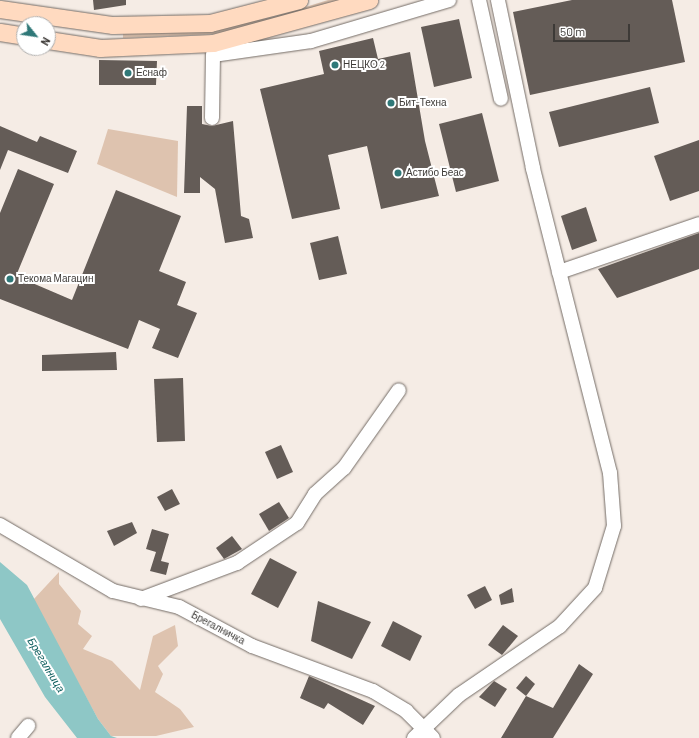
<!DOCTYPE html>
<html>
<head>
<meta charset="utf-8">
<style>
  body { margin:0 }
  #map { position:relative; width:699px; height:738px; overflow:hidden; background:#f5ece5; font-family:Barlow,sans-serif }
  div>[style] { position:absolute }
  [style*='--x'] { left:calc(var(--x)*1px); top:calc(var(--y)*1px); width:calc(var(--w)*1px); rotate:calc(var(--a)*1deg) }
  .green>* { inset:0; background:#dec3af }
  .water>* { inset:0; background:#8ec7c6 }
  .building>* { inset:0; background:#645c57 }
  .roads { filter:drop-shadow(0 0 1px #746c66) drop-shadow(0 0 1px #746c66) }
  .minor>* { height:14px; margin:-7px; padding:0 7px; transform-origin:7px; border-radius:7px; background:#fff }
  .major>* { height:17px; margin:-8.5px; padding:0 8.5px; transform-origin:8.5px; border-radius:8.5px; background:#ffdac0 }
  .dots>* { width:11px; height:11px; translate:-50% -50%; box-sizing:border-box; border:2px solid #fff; border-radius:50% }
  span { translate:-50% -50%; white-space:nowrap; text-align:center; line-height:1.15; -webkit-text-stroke:4px #fff; paint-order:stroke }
  .poi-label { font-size:10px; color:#3d3a37 }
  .left { translate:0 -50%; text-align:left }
  .street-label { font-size:10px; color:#3d3a37 }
  .water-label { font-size:11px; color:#0e5e5e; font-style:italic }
  .north { position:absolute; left:16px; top:16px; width:40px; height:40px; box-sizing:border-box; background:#fff; border:1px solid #b1b0af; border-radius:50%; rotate:120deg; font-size:11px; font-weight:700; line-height:16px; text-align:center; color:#3d3a37 }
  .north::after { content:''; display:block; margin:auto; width:14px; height:18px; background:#2f7878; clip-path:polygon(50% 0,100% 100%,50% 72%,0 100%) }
  .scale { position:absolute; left:553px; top:24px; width:77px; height:18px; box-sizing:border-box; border:2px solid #3d3a37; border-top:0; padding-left:5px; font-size:12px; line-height:14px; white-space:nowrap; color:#3d3a37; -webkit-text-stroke:3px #fff; paint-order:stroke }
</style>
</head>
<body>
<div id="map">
  <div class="green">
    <i style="clip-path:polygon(328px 0,351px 0,215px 34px,123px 38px,123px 34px,215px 28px,274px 17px)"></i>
    <i style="clip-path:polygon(108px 129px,178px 141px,177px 197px,97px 164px)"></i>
    <i style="clip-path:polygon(59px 572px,59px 584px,81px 611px,78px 624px,92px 636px,83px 649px,112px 661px,140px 690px,153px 636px,175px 625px,178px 646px,158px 666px,163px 674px,155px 692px,180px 709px,194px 727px,156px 736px,111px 736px,98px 719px,33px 600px)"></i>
  </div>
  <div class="water">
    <i style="clip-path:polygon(0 562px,27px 585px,98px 719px,111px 736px,117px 738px,77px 738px,45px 697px,0 619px)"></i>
  </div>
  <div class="building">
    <i style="clip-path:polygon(93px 0,126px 0,126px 5px,94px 10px)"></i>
    <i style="clip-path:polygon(572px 0,672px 0,685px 62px,530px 95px,513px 12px)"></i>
    <i style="clip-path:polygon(459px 19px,472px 78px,434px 87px,421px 27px)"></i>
    <i style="clip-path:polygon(373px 38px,378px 59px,410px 52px,425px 141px,439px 196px,381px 209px,367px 146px,328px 155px,340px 209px,292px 219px,260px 89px,324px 74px,319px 51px)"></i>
    <i style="clip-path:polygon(99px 60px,157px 61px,156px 85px,99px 85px)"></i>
    <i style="clip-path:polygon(650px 87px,659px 123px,559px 147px,549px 112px)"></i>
    <i style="clip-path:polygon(187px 106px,202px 106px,202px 124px,212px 126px,233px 121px,241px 216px,249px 219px,253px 238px,225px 243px,215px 189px,200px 177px,200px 193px,184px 193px)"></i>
    <i style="clip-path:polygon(482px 113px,499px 181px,456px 192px,439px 124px)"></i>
    <i style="clip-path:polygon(0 126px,37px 142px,40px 136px,77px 151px,68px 173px,8px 150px,0 170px)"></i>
    <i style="clip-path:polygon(699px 140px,699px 191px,670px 201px,654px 156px)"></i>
    <i style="clip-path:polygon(18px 169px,54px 184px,16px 276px,72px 300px,116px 190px,181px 216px,159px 271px,186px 282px,177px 305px,197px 313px,178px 358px,152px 348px,160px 329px,139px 320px,128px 349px,0 299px,0 213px)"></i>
    <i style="clip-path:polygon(586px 207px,597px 241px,572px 250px,561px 216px)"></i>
    <i style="clip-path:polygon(699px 233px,699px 269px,617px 298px,598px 269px)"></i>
    <i style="clip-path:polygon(338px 236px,347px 274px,319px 280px,310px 243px)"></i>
    <i style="clip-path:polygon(116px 352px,117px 370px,42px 371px,42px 355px)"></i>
    <i style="clip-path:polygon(183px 378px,185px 441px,157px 442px,154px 379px)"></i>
    <i style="clip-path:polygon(281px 445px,293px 472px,277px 479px,265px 452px)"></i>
    <i style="clip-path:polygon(172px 489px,180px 504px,165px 511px,157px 497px)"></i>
    <i style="clip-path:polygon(279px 502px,289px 518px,269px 531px,259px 514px)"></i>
    <i style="clip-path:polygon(132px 522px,137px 533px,114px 546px,107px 531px)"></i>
    <i style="clip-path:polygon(152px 529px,169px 534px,161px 561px,169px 563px,166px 575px,150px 571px,156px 552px,146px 549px)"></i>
    <i style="clip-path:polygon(232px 536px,242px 549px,224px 559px,216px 548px)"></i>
    <i style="clip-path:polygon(270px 558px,297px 572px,278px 608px,251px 594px)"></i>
    <i style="clip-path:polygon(485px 586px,492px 600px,475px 609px,467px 595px)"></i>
    <i style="clip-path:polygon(512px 588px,514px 602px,501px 605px,499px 595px)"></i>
    <i style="clip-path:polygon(318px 601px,371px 622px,352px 659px,311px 641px)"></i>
    <i style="clip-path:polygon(393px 621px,422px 636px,410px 661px,381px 646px)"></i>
    <i style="clip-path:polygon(503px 625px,518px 636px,502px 655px,488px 645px)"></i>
    <i style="clip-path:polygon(579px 664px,593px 674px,553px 738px,501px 738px,526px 696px,553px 708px)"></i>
    <i style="clip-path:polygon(309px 676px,375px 706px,363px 725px,328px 703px,324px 709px,300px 698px)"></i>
    <i style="clip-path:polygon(526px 676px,535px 684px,526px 696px,516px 688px)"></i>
    <i style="clip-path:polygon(494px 681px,507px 689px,495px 707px,479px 697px)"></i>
  </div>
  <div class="roads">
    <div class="minor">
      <i style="--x:479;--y:0;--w:101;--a:77.5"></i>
      <i style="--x:212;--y:118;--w:63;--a:-89.1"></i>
      <i style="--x:213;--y:55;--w:99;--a:-8.1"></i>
      <i style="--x:311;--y:41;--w:144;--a:-16.5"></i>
      <i style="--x:559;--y:272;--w:148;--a:-18.9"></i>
      <i style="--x:0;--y:525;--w:131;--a:30.3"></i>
      <i style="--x:113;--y:591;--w:68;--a:13.6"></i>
      <i style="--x:179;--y:607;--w:83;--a:28.1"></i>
      <i style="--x:252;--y:646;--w:129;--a:20.4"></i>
      <i style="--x:373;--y:691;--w:39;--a:31"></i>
      <i style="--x:406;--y:711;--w:38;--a:45"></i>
      <i style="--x:141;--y:599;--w:103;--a:-20.6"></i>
      <i style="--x:237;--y:563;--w:72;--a:-33.7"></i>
      <i style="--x:297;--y:523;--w:34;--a:-58"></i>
      <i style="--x:315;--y:494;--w:39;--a:-42"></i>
      <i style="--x:344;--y:468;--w:95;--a:-54.8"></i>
      <i style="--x:18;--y:738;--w:16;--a:-50"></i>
      <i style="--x:414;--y:738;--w:62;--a:-43.7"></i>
      <i style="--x:459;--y:695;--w:122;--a:-34.3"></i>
      <i style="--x:560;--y:626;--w:52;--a:-47.4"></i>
      <i style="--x:595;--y:588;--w:65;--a:-73"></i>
      <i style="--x:614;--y:526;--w:53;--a:-94.3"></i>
      <i style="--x:610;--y:473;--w:315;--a:-104.2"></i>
      <i style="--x:533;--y:168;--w:172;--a:-101.8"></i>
    </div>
    <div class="major">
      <i style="--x:0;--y:9;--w:114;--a:8.1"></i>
      <i style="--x:113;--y:25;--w:97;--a:-1.2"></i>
      <i style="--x:210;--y:23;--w:92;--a:-14.5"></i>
      <i style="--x:0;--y:32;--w:24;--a:9"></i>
      <i style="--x:48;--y:40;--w:53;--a:8.7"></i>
      <i style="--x:100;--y:48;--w:113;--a:-2.5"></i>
      <i style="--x:213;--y:43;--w:162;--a:-15.4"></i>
    </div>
  </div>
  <div class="dots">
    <i style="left:335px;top:65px;background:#2f7878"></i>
    <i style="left:128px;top:73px;background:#2f7878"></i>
    <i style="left:391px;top:103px;background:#2f7878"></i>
    <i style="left:398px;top:173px;background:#2f7878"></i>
    <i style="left:10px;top:279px;background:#2f7878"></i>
  </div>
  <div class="poi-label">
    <span class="left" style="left:343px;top:65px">НЕЦКО 2</span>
    <span class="left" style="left:136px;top:73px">Еснаф</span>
    <span class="left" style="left:399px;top:103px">Бит-Техна</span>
    <span class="left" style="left:406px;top:173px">Астибо Беас</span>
    <span class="left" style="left:18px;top:279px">Текома Магацин</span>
  </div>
  <div class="street-label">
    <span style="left:218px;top:628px;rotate:28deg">Брегалничка</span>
  </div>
  <div class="water-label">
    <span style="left:46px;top:665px;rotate:59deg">Брегалница</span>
  </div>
  <div class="north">N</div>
  <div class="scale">50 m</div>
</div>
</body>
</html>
